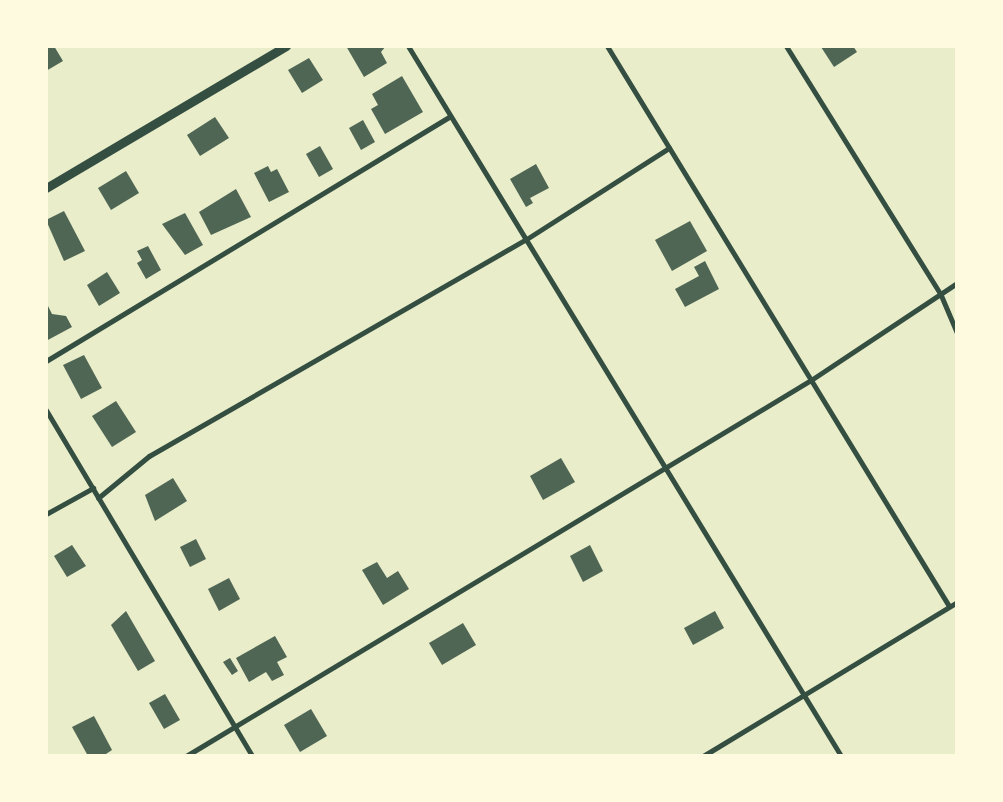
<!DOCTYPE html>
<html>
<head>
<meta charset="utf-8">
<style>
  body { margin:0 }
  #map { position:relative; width:1003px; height:802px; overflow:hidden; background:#e9edc9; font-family:"Noto Sans",sans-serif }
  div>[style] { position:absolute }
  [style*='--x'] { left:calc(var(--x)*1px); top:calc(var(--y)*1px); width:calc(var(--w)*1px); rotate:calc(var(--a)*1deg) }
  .building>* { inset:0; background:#4f6655 }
  .minor>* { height:5px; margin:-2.5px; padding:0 2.5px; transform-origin:2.5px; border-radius:2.5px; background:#344e41 }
  .tertiary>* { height:9px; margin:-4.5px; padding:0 4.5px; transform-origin:4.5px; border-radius:4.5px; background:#344e41 }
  span { translate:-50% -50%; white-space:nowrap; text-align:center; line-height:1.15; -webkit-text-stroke:4px #fefae0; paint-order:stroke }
  .frame { position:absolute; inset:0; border:48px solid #fefae0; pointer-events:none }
</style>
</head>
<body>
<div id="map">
  <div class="building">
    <i style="clip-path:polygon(46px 46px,54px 46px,63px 61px,46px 71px)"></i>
    <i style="clip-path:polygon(346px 46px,386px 46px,381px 52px,387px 63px,364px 77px)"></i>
    <i style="clip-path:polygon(853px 46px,857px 52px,834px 67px,821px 47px)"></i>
    <i style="clip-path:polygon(309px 58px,323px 80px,302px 93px,288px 70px)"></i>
    <i style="clip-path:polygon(402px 76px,423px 112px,385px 134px,371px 109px,378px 105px,372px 94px)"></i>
    <i style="clip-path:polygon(215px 117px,229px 138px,200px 156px,187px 135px)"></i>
    <i style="clip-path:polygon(363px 120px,375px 142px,361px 150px,349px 128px)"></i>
    <i style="clip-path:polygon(320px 146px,333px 169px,319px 177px,306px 154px)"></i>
    <i style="clip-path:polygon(536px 164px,549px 188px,530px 198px,533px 203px,526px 207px,510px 179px)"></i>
    <i style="clip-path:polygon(268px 166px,271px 172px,277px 169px,289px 192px,269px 202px,254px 173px)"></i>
    <i style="clip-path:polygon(126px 171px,139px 193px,111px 210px,98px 188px)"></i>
    <i style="clip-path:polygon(236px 189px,251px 217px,211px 235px,199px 212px)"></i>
    <i style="clip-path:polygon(64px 211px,85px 251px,64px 261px,46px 220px)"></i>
    <i style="clip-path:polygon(185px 213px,203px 245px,185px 255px,162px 224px)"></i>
    <i style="clip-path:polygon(690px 221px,707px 251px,672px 271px,655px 240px)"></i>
    <i style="clip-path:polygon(148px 246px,161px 270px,146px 279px,137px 263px,142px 260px,137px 251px)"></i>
    <i style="clip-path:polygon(705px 261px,719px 289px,685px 307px,675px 289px,699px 276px,694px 267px)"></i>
    <i style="clip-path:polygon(107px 272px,120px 293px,99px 306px,87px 285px)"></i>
    <i style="clip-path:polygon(48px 306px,52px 314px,66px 316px,72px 327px,46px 341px)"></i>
    <i style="clip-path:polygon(84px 355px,102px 388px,81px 399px,63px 365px)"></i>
    <i style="clip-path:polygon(116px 401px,136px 432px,112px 447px,92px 416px)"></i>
    <i style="clip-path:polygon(561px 458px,575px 482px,543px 500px,530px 476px)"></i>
    <i style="clip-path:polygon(173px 478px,187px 501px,155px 521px,145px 495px)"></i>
    <i style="clip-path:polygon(196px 539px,206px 559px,190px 567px,180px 547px)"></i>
    <i style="clip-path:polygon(72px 545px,86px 566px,67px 577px,54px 556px)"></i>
    <i style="clip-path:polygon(590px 545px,603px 571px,583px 582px,570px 556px)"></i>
    <i style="clip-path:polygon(377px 562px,387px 578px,398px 571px,409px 589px,383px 605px,362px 570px)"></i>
    <i style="clip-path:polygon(229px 578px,240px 599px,219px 611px,208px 589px)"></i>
    <i style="clip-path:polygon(126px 611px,155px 661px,138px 671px,111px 625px)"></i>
    <i style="clip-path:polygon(715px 611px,724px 628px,693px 645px,684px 628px)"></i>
    <i style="clip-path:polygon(463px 623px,476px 645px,442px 665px,429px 643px)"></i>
    <i style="clip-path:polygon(275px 636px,287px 657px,277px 662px,284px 675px,272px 681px,266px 672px,249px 682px,236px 658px)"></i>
    <i style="clip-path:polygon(230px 658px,238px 671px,232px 675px,223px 662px)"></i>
    <i style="clip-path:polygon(165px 694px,180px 720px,164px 729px,149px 703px)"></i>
    <i style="clip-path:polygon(311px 709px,327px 736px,300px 752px,284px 725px)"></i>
    <i style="clip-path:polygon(94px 716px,112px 750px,103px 756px,88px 756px,72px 727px)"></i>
  </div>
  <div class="minor">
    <i style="--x:408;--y:46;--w:832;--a:58.62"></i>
    <i style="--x:607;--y:46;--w:656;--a:58.59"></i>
    <i style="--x:786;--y:46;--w:291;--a:58.1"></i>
    <i style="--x:940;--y:293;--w:43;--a:67"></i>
    <i style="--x:46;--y:361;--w:472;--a:-31.2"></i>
    <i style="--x:46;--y:410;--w:403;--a:59.2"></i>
    <i style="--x:98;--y:498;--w:66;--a:-39.5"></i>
    <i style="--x:149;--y:456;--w:434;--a:-29.9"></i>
    <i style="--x:525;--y:240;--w:171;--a:-32.6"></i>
    <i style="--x:46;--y:514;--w:54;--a:-29"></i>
    <i style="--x:186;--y:756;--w:729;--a:-31.03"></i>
    <i style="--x:811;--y:380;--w:175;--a:-33.6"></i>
    <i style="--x:703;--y:756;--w:297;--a:-31.2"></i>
  </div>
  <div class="tertiary">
    <i style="--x:46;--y:188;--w:279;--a:-30.6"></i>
  </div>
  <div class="frame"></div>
</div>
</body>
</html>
